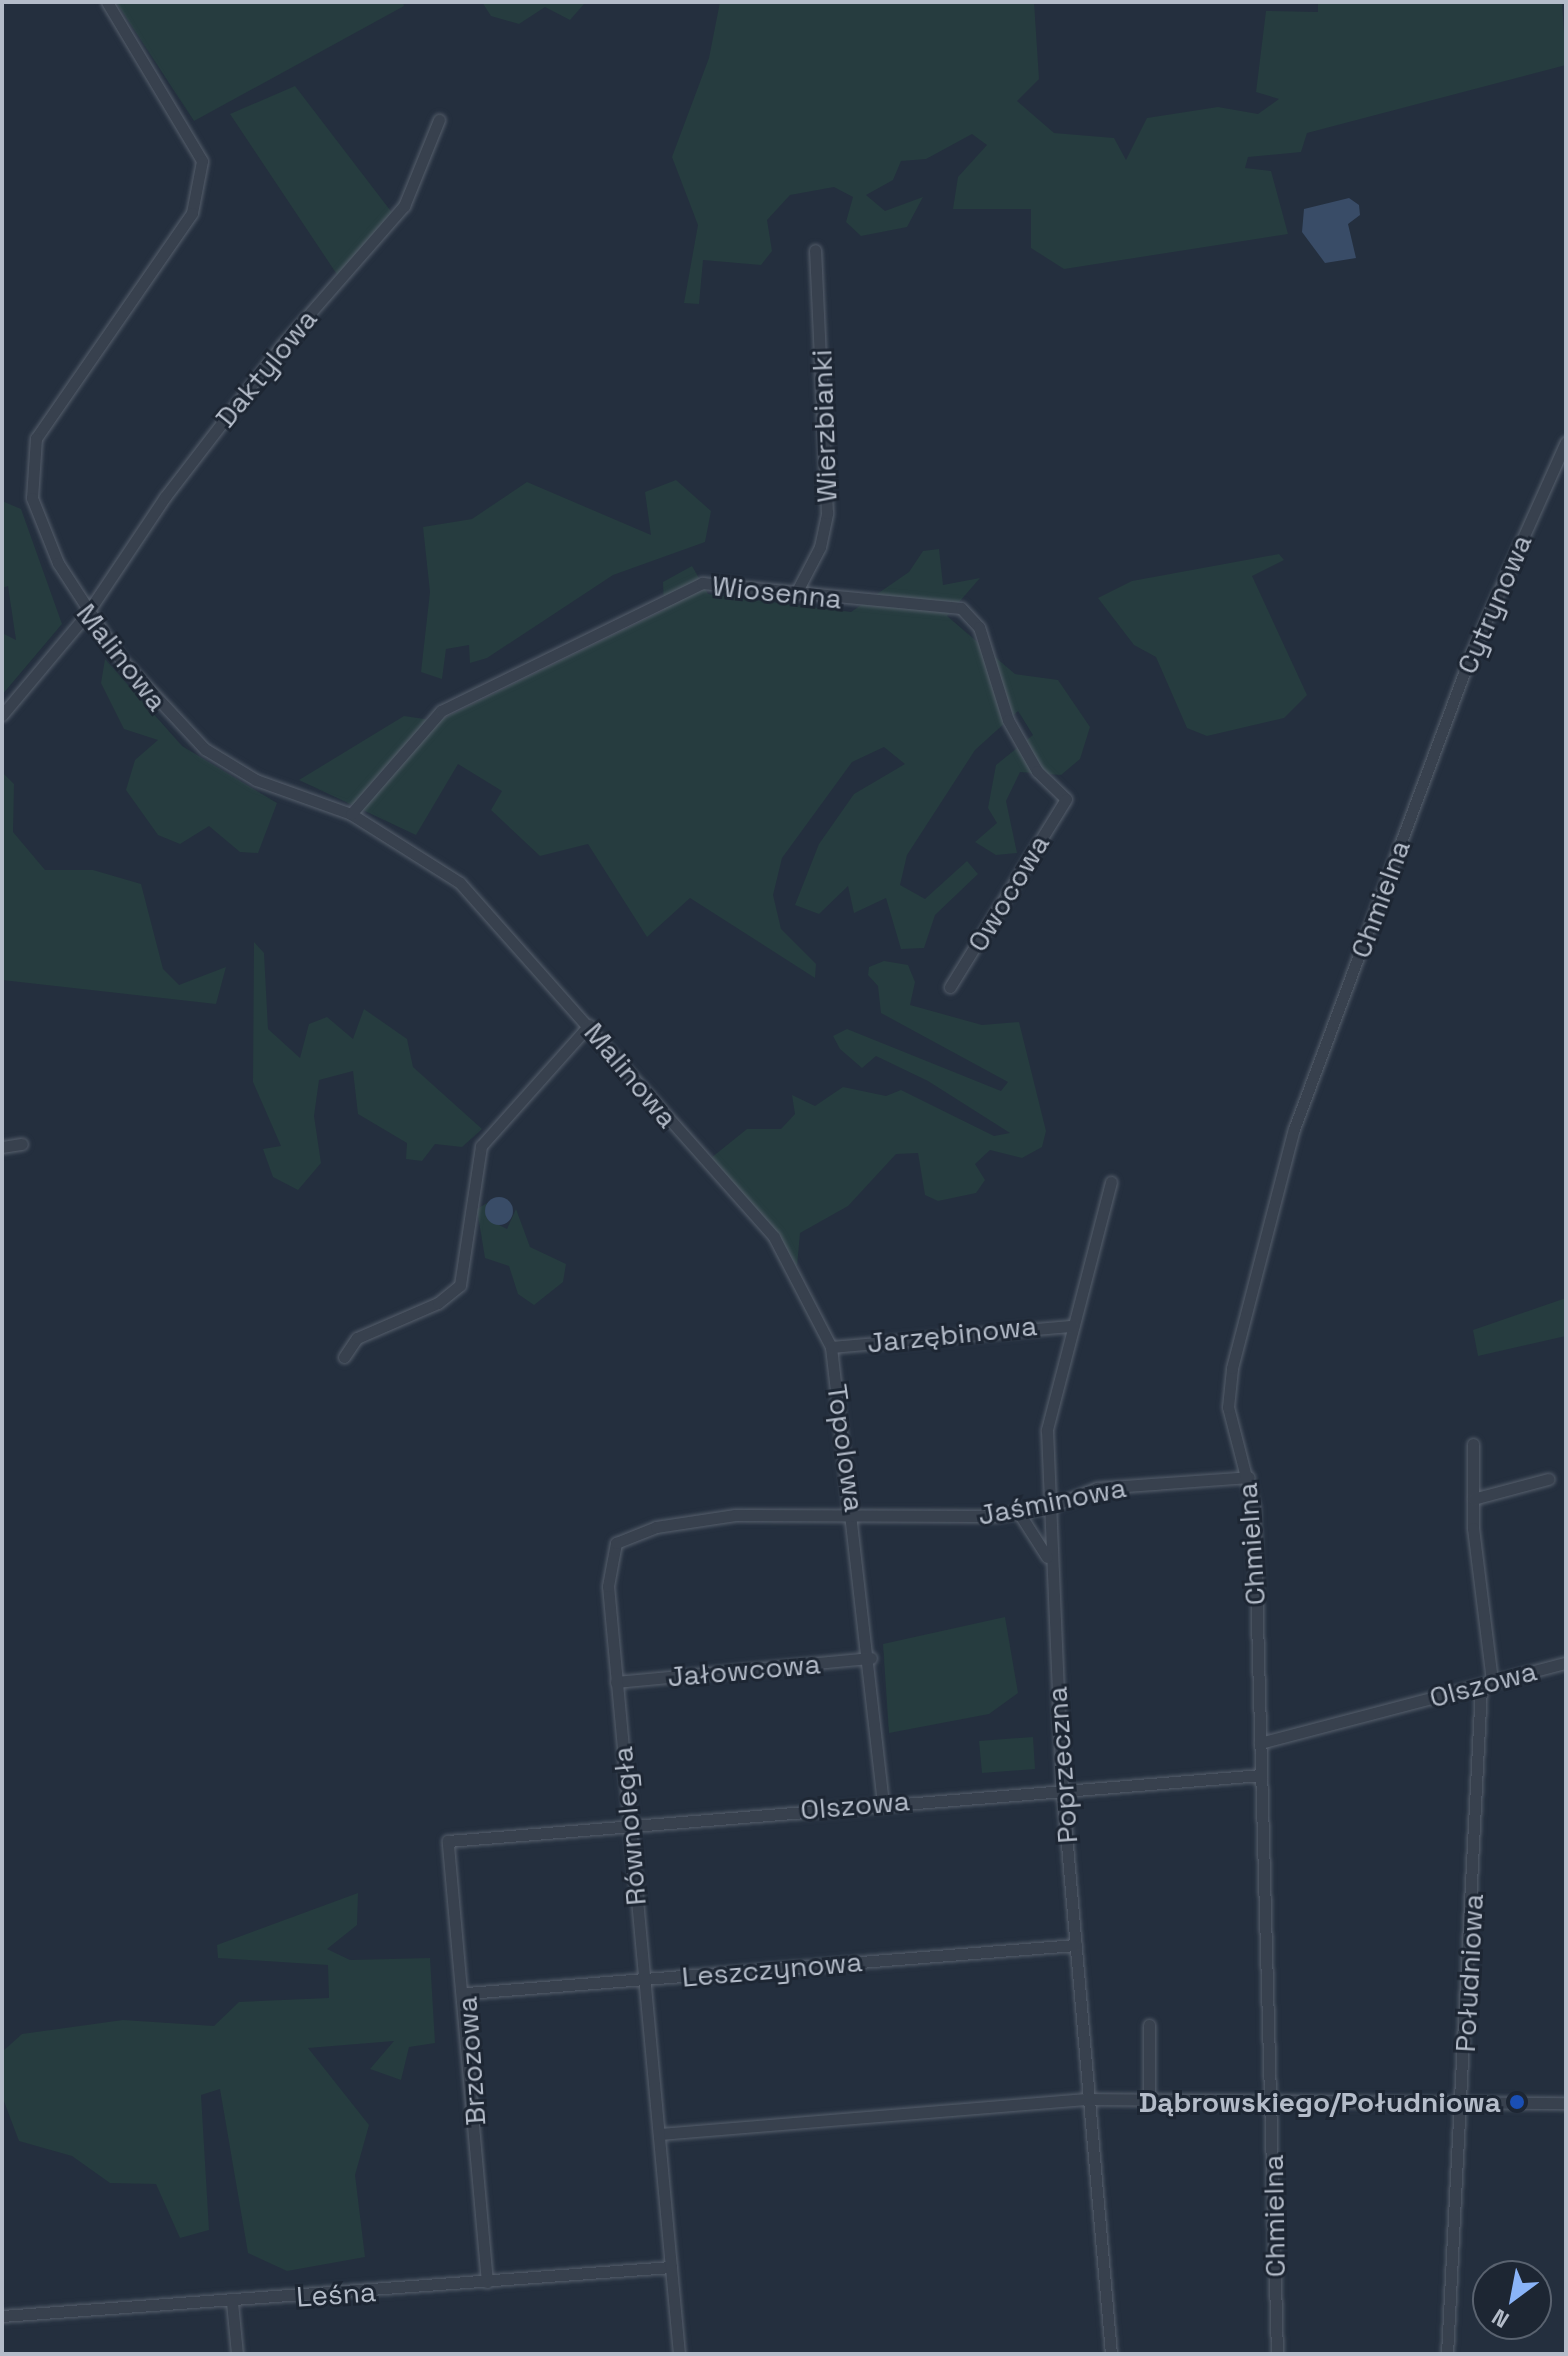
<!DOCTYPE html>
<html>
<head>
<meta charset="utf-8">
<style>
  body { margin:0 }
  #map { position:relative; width:1568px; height:2356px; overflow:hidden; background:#242f3e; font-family:"Space Grotesk",sans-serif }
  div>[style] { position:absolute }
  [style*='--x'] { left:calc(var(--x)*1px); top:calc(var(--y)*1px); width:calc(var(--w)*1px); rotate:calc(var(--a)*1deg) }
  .green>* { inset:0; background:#263c3f }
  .water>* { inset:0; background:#394c67 }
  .round { border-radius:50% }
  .roads { filter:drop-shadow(0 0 2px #565f6c) drop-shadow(0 0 2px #565f6c) }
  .street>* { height:11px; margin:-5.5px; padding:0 5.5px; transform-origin:5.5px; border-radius:5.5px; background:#38414e }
  .dots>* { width:22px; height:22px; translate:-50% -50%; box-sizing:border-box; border:4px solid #1d2633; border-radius:50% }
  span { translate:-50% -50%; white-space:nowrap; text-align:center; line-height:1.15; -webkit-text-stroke:6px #1d2633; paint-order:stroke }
  .street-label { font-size:28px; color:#b4bcc9 }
  .poi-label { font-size:28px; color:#b4bcc9; font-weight:700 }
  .right { translate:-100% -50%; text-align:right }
  .frame { position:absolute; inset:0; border:4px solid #b4bcc9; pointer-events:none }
  .north { position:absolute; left:1472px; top:2260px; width:80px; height:80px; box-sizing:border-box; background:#1d2633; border:2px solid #59626f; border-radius:50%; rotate:212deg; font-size:22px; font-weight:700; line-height:32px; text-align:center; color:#b4bcc9 }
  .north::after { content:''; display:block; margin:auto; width:28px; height:36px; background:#8ab4f8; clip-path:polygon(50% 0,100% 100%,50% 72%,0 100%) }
</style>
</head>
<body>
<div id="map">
  <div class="green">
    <i style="clip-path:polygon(116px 2px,403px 2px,404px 6px,194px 121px)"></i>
    <i style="clip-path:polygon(482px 2px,583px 2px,584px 4px,570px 20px,545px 7px,519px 24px,491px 16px)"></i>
    <i style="clip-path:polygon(720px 2px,1034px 2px,1039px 79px,1017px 101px,1054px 133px,1114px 138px,1126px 160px,1147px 118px,1218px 107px,1258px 114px,1279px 99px,1256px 92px,1266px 11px,1318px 12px,1318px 2px,1562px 2px,1566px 65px,1307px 133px,1301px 152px,1248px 157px,1245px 168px,1271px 171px,1288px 234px,1064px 269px,1031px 248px,1031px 209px,953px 209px,958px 177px,987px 145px,972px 134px,926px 159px,901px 161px,893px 180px,866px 195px,885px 211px,923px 197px,907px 227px,861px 236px,846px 222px,853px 197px,834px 187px,790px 195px,767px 220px,772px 251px,761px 265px,703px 260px,699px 304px,684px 303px,698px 225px,672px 157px,709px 58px)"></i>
    <i style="clip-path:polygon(295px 86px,393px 214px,340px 279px,230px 114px)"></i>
    <i style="clip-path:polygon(676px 480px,711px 511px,705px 542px,613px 575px,487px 658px,470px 663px,469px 645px,446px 649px,442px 679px,421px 672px,430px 592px,423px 527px,472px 519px,527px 482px,651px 535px,645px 492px)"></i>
    <i style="clip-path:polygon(2px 501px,21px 509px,62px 624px,2px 695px,2px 633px,16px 640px,8px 586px,2px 588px)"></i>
    <i style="clip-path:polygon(939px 549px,943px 585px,980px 578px,947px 616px,1015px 674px,1058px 680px,1090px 727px,1080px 759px,1061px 775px,1020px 772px,1006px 801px,1017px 853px,996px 855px,975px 842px,997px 823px,988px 808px,996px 765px,1033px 735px,1018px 711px,975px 750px,907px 855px,900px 885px,925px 899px,967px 861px,978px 874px,935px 915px,924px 948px,901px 949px,886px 898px,854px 913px,848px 886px,819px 914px,795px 905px,819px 844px,854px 794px,905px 764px,884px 747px,852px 762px,782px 858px,773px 895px,781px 929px,816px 964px,815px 978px,690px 898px,647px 937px,588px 844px,540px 856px,491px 810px,502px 791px,458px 764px,416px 835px,299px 780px,404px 716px,438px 721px,664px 610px,663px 582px,692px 566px,708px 594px,851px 612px,909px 572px,923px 551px)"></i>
    <i style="clip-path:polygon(1279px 554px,1284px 560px,1252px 576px,1307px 695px,1284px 718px,1207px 736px,1187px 728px,1156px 657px,1134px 645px,1098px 598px,1132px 581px)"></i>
    <i style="clip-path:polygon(105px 659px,182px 746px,277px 803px,258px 853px,240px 852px,209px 826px,180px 844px,158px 835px,126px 790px,135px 760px,158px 740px,124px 729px,101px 683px)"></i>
    <i style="clip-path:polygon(2px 772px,14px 784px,13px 832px,45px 870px,93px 870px,141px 884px,163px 969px,179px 985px,226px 967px,216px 1004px,2px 980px)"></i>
    <i style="clip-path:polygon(254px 942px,264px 953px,268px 1029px,300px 1058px,309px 1024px,327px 1017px,353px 1039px,364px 1009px,407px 1039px,413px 1067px,482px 1129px,462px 1147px,435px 1144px,422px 1161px,406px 1159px,407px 1143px,358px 1114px,353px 1071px,319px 1080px,314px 1116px,321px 1163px,298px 1190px,273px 1177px,263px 1149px,281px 1146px,253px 1082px)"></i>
    <i style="clip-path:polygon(884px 961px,908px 965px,915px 982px,910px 1005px,982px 1025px,1019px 1022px,1046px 1131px,1042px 1147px,1022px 1158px,990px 1150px,975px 1164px,985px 1180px,976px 1193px,938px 1201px,925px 1195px,918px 1153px,896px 1154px,848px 1206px,800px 1233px,797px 1266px,711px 1158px,747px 1129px,781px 1129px,795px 1114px,792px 1095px,815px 1106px,843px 1087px,886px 1096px,901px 1090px,994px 1136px,1010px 1133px,928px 1081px,876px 1056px,862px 1068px,840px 1049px,833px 1036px,847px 1029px,1001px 1091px,1008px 1082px,881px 1013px,878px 986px,868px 975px,869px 967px)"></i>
    <i style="clip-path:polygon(487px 1203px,487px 1219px,507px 1229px,516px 1209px,530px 1247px,566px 1264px,563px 1282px,534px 1305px,518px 1294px,509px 1266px,485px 1258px,477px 1209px)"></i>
    <i style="clip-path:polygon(1566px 1298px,1566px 1336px,1478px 1356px,1473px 1330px)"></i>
    <i style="clip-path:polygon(1005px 1617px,1018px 1693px,989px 1714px,889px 1733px,883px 1644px)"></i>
    <i style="clip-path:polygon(1033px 1737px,1035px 1769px,982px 1773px,979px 1741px)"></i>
    <i style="clip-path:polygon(358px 1893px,357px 1925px,327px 1949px,350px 1960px,430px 1958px,435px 2043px,409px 2047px,401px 2080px,370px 2069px,394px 2041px,308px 2048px,369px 2125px,355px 2175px,365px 2257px,287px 2271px,248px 2253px,220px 2089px,201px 2095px,209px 2230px,180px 2238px,156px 2184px,110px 2183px,72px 2156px,19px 2141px,2px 2096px,2px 2052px,22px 2034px,123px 2020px,214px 2026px,239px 2002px,329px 1998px,328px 1965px,218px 1958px,217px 1945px)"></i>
  </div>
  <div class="water">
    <i style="clip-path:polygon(1349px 198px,1359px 205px,1360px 215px,1348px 224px,1356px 258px,1325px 263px,1302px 232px,1304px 209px)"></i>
    <i class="round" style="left:485px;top:1197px;width:28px;height:28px"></i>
  </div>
  <div class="roads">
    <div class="street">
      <i style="--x:107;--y:2;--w:185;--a:59.1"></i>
      <i style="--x:202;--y:161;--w:53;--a:100.9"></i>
      <i style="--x:192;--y:213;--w:274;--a:124.7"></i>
      <i style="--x:36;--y:438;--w:60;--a:93.8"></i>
      <i style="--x:32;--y:498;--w:70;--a:68.2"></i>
      <i style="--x:58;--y:563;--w:113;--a:56.9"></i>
      <i style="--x:120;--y:658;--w:125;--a:47"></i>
      <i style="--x:205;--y:749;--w:60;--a:31.3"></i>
      <i style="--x:256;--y:780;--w:101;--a:19.7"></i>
      <i style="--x:351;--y:814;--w:129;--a:32.3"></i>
      <i style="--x:460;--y:883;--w:473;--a:48.4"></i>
      <i style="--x:774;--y:1237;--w:124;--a:62.6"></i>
      <i style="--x:831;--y:1347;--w:458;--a:83.5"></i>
      <i style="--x:795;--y:595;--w:54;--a:-62.5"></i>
      <i style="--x:820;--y:547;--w:35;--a:-78"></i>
      <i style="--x:827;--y:513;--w:263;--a:-92.6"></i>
      <i style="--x:2;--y:715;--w:131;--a:-50"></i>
      <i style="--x:86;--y:615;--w:142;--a:-56.2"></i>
      <i style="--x:165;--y:497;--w:193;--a:-52.4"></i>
      <i style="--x:283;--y:344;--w:184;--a:-48.8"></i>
      <i style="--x:404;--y:206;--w:93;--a:-67.9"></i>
      <i style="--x:351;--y:814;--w:137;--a:-48.9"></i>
      <i style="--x:441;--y:711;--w:291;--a:-26.1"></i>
      <i style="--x:702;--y:583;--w:260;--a:5.5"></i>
      <i style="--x:961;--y:608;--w:26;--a:47"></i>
      <i style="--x:979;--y:627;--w:97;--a:72.7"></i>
      <i style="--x:1008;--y:720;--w:59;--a:60.4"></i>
      <i style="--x:1037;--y:771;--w:40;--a:44"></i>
      <i style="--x:1066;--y:799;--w:221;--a:121.7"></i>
      <i style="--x:2;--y:1147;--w:20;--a:-9"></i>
      <i style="--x:1111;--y:1182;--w:256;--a:104.5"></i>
      <i style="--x:1047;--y:1430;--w:357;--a:87.6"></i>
      <i style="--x:1062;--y:1787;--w:569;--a:85.06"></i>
      <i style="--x:831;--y:1347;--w:243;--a:-5"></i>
      <i style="--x:344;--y:1357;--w:23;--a:-56"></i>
      <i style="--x:357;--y:1338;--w:88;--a:-23.4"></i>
      <i style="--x:438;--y:1303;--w:28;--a:-39"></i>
      <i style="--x:460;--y:1285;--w:141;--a:-81.4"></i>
      <i style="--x:481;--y:1146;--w:162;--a:-48.2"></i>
      <i style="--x:1473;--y:1444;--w:84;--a:90"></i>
      <i style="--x:1473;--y:1528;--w:153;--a:82.9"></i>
      <i style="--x:1473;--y:1499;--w:78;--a:-14.9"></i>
      <i style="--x:1019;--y:1513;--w:52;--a:57.5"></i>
      <i style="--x:616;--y:1682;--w:256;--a:-5.4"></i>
      <i style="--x:1260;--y:1743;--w:316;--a:-14.7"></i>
      <i style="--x:467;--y:1993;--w:611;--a:-4.51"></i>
      <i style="--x:1149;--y:2099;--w:74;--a:-90"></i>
      <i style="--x:659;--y:2134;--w:429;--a:-4.7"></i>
      <i style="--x:1087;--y:2099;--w:479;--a:0.5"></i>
      <i style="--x:487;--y:2282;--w:443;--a:-95.1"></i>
      <i style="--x:448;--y:1841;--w:816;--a:-4.64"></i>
      <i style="--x:232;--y:2302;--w:52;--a:84.5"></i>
      <i style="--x:2;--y:2316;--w:671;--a:-4.19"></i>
      <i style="--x:679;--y:2354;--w:771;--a:-95.28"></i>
      <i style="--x:608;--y:1586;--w:44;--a:-79.5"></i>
      <i style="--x:616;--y:1543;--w:43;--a:-21.8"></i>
      <i style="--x:656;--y:1527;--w:80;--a:-8.6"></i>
      <i style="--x:735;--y:1515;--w:259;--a:0.2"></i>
      <i style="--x:994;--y:1516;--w:56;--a:-9.3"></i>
      <i style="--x:1049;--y:1507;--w:52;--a:-21.6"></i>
      <i style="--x:1097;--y:1488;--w:152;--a:-4.1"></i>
      <i style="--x:1277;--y:2354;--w:846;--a:-91.56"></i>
      <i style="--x:1254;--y:1508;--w:104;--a:-104.4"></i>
      <i style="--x:1228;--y:1407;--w:39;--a:-84"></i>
      <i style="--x:1232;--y:1368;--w:247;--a:-75.5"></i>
      <i style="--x:1294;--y:1129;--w:507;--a:-69.56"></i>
      <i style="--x:1471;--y:654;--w:232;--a:-65.9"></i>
      <i style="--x:1447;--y:2354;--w:667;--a:-87.08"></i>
    </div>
  </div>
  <div class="dots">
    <i style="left:1517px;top:2102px;background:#1a4fb4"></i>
  </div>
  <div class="street-label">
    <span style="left:266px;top:368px;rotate:-51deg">Daktylowa</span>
    <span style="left:824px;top:426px;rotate:-92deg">Wierzbianki</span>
    <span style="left:777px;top:592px;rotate:6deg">Wiosenna</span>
    <span style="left:1494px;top:604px;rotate:-67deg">Cytrynowa</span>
    <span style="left:122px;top:657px;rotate:52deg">Malinowa</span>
    <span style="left:1008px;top:893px;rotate:-59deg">Owocowa</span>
    <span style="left:1380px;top:899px;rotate:-70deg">Chmielna</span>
    <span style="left:631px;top:1075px;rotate:50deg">Malinowa</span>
    <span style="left:952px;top:1334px;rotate:-6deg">Jarzębinowa</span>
    <span style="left:846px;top:1448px;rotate:82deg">Topolowa</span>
    <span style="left:1052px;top:1501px;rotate:-11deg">Jaśminowa</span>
    <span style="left:1251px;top:1544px;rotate:-94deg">Chmielna</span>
    <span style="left:744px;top:1670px;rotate:-5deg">Jałowcowa</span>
    <span style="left:1483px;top:1684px;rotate:-15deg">Olszowa</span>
    <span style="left:1062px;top:1765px;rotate:-94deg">Poprzeczna</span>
    <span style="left:855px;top:1805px;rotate:-5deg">Olszowa</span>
    <span style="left:629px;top:1826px;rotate:-95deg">Równoległa</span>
    <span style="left:772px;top:1969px;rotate:-5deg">Leszczynowa</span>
    <span style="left:1469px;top:1973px;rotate:-87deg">Południowa</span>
    <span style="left:471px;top:2061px;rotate:-94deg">Brzozowa</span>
    <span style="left:1274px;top:2216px;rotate:-91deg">Chmielna</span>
    <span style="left:336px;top:2294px;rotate:-4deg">Leśna</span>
  </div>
  <div class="poi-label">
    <span class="right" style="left:1501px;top:2102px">Dąbrowskiego/Południowa</span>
  </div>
  <div class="frame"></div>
  <div class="north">N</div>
</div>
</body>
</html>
